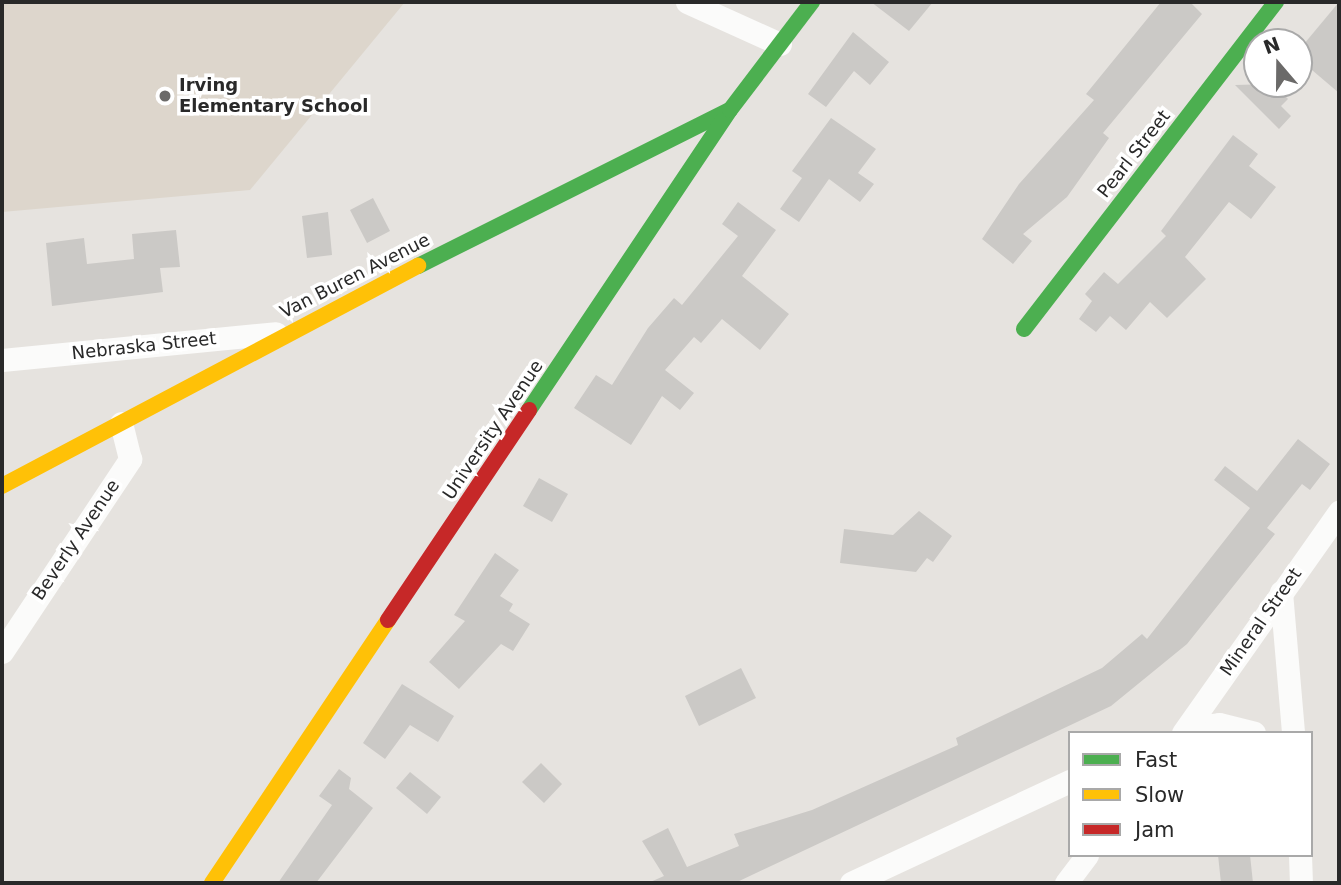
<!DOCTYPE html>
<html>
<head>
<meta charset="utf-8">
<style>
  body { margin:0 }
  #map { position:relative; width:1341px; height:885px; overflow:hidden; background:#e6e3df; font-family:"DejaVu Sans",sans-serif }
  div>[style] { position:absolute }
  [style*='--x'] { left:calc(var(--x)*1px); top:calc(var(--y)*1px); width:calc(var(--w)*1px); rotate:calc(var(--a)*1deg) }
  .education>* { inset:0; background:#ddd6cc }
  .building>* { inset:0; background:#cbc9c6 }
  .street>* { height:23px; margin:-11.5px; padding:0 11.5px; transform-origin:11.5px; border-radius:11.5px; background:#fbfbfa }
  .fast>* { height:16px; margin:-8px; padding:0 8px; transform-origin:8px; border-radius:8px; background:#4caf50 }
  .slow>* { height:16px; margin:-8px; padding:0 8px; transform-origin:8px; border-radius:8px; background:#ffc107 }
  .jam>* { height:16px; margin:-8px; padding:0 8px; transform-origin:8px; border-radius:8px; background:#c62828 }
  .dots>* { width:19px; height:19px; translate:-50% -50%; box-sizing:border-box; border:4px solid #fff; border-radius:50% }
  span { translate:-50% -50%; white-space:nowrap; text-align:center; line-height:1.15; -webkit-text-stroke:7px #fff; paint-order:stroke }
  .poi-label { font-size:18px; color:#292929; font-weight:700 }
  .left { translate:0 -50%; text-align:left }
  .street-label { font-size:18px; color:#292929 }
  .frame { position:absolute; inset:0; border:4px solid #292929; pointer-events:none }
  .legend { position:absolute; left:1068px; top:731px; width:245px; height:126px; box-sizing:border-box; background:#fff; border:2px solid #a9a9a9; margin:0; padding:9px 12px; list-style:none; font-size:21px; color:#292929 }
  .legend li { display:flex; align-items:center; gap:14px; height:35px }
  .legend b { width:35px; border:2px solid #a9a9a9 }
  .north { position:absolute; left:1243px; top:28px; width:70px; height:70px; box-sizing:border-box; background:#fff; border:2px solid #a9a9a9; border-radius:50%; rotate:340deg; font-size:19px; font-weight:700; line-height:28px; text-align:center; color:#292929 }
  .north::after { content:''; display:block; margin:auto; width:24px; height:32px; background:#6b6a69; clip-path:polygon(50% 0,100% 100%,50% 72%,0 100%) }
</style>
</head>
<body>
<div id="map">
  <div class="education">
    <i style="clip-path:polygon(2px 2px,405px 2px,250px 190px,2px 212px)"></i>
  </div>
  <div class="building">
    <i style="clip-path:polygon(871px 2px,933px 2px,909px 31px)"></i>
    <i style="clip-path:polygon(1161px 2px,1190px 2px,1202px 14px,1103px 133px,1109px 138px,1067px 197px,1023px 234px,1032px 241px,1013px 264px,982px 239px,1019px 184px,1094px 100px,1086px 94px)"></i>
    <i style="clip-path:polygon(1339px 2px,1339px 93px,1299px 59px,1299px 50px)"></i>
    <i style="clip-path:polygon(853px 32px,889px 62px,870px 85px,854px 71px,826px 107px,808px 94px)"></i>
    <i style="clip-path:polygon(1274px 84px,1288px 99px,1281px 106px,1291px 116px,1279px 129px,1235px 85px)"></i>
    <i style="clip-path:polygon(831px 118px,876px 149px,858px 173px,874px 184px,860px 202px,829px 179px,799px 222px,780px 209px,802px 178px,792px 171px)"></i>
    <i style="clip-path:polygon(1233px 135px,1258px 154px,1249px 166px,1276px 187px,1251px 219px,1229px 202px,1185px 257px,1206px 279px,1167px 318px,1150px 302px,1126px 330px,1110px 316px,1096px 332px,1079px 319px,1092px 301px,1085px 294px,1104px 272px,1118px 284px,1166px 236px,1161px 231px)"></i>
    <i style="clip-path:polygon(373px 198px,390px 231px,367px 243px,350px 210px)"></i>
    <i style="clip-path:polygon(738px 202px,776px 230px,742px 276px,789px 314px,760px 350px,722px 319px,701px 343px,694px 337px,665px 370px,694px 393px,680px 410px,662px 396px,631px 445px,574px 408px,596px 375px,612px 385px,648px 328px,674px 298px,682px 305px,738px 236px,722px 224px)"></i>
    <i style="clip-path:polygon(328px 212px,332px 255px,307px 258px,302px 216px)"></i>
    <i style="clip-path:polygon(176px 230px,180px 267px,160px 268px,163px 292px,52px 306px,46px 243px,84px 238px,87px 264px,134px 259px,132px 234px)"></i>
    <i style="clip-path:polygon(1298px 439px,1330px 464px,1310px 490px,1302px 484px,1267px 528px,1275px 534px,1187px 644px,1111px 706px,735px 883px,648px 883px,664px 876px,642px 841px,668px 828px,687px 867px,739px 846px,734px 834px,812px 810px,958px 745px,956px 738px,1102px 668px,1142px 634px,1147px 639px,1250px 508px,1214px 480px,1225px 466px,1257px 491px)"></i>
    <i style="clip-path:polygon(539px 478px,568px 494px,552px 522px,523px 506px)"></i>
    <i style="clip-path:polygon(919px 511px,952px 536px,933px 562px,927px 558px,916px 572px,840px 563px,844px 529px,893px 535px)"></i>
    <i style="clip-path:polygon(495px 553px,519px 570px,500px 596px,513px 604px,509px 611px,530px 624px,513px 651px,501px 644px,459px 689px,429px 662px,465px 621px,454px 615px)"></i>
    <i style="clip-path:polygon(741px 668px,756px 698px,699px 726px,685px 696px)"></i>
    <i style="clip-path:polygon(402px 684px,454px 716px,438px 742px,410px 725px,385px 759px,363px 743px)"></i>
    <i style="clip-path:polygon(541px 763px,562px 784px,544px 803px,522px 782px)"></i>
    <i style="clip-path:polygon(339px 769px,351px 778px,349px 789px,373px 808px,316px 883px,278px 883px,332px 805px,319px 796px)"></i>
    <i style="clip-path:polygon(410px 772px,441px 797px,427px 814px,396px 788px)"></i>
    <i style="clip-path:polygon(1218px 855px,1250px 855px,1253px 883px,1221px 883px)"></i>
  </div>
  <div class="street">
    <i style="--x:687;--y:2;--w:102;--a:24.3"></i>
    <i style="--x:2;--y:360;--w:275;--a:-5.6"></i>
    <i style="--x:1281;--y:592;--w:142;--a:85.1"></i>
    <i style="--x:2;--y:652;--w:232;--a:-56.4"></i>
    <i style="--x:130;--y:459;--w:37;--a:-104"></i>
    <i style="--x:1188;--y:728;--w:31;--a:-7"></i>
    <i style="--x:1219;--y:724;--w:36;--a:14"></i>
    <i style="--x:1183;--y:733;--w:271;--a:-54.8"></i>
    <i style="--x:1300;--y:855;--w:28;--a:88"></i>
    <i style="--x:851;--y:883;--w:242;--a:-25"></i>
    <i style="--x:1066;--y:883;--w:35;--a:-53"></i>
  </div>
  <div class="fast">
    <i style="--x:418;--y:266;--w:348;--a:-26.6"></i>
    <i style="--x:1024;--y:329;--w:413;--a:-52.4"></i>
    <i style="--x:529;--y:410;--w:361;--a:-56.2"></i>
    <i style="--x:730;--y:110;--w:136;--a:-52.8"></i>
  </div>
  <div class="slow">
    <i style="--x:2;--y:486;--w:471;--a:-27.9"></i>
    <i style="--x:212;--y:883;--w:316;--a:-56.2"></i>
  </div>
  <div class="jam">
    <i style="--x:388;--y:620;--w:253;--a:-56.1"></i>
  </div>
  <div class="dots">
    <i style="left:165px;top:96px;background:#6b6a69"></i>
  </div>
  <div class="poi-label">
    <span class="left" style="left:179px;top:96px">Irving<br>Elementary School</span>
  </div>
  <div class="street-label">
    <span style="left:1134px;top:154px;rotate:-52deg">Pearl Street</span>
    <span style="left:355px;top:276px;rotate:-27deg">Van Buren Avenue</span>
    <span style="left:144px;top:346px;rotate:-6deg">Nebraska Street</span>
    <span style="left:493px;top:430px;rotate:-56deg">University Avenue</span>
    <span style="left:76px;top:540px;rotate:-56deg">Beverly Avenue</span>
    <span style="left:1261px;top:622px;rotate:-55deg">Mineral Street</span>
  </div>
  <div class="frame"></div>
  <ul class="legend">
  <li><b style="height:9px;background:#4caf50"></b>Fast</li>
  <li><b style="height:9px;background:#ffc107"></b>Slow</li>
  <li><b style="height:9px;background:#c62828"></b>Jam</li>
  </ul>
  <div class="north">N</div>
</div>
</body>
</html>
